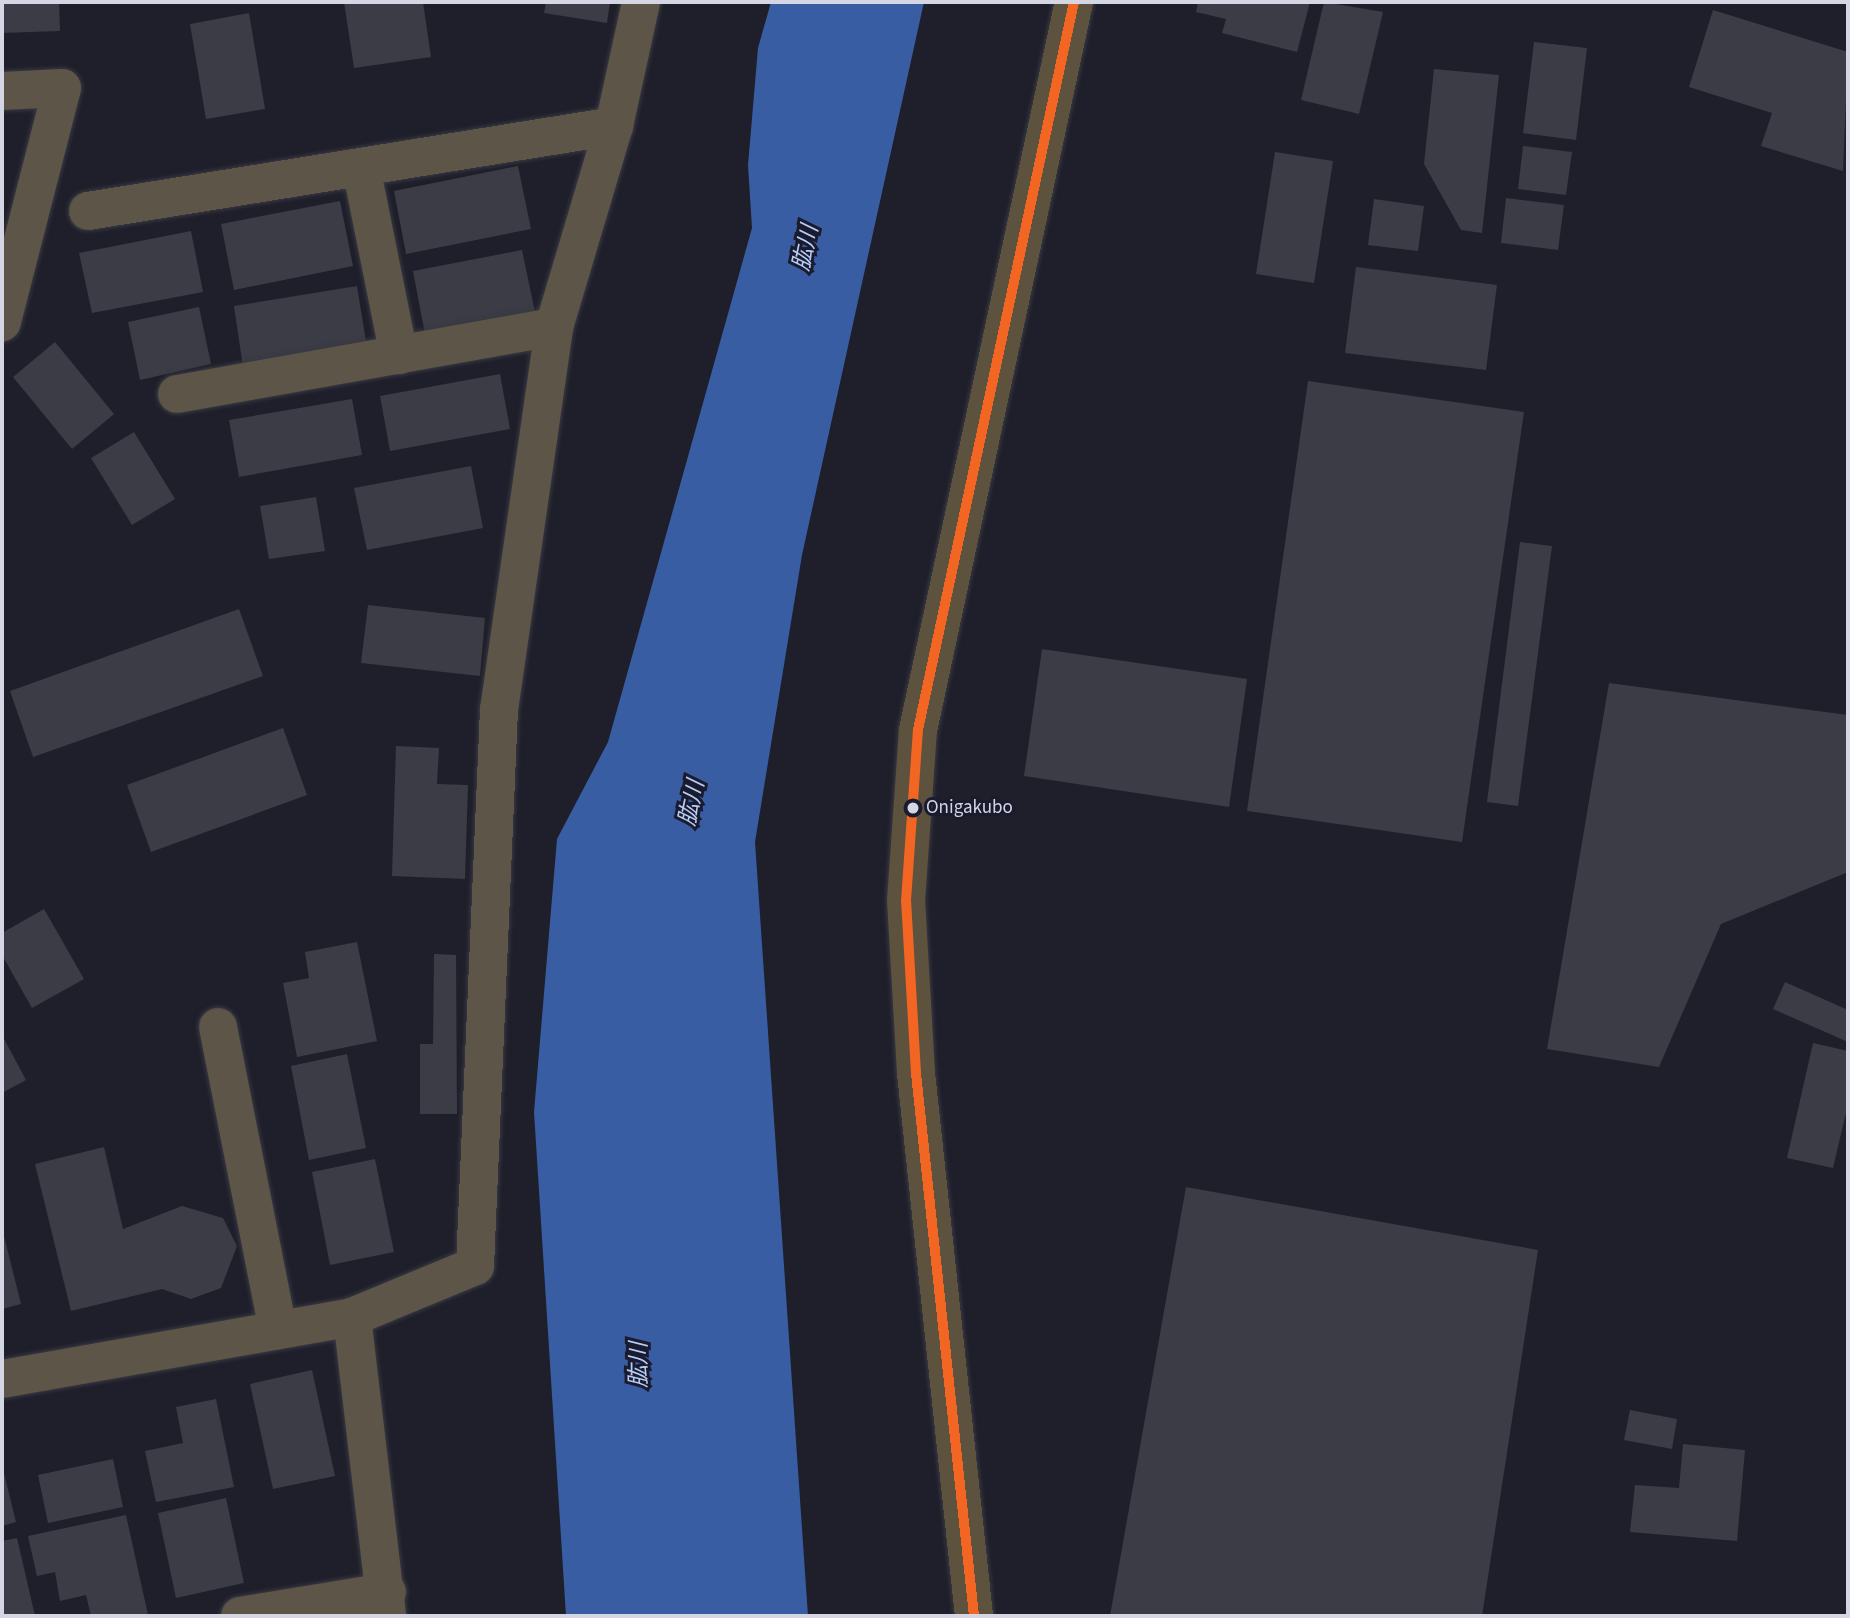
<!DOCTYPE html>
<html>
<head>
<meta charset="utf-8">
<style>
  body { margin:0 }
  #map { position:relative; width:1850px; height:1618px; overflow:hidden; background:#1e1f2a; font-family:"Source Sans 3","Noto Sans JP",sans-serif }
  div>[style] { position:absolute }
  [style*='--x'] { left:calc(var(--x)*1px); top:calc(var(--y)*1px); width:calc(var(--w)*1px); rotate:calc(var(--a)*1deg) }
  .water>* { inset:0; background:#385da3 }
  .building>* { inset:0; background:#3b3c45 }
  .roads { filter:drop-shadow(0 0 2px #383943) drop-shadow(0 0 2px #383943) }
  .minor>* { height:38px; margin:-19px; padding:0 19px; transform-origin:19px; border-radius:19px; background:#5c5548 }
  .major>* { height:38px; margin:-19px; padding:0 19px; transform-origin:19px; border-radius:19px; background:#5d523d }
  .bus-1>* { height:10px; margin:-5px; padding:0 5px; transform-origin:5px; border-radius:5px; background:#f26522 }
  .dots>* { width:19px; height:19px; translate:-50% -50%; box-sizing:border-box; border:4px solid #1a1b2e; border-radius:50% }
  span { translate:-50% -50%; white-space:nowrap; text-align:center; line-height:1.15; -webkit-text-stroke:6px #1a1b2e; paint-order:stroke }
  .bus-label { font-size:19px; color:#d4d6e3 }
  .left { translate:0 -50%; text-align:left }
  .water-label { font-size:23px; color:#b5cdf6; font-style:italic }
  .frame { position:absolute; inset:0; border:4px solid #d4d6e3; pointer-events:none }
</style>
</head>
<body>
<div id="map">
  <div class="water">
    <i style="clip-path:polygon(771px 2px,924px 2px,802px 555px,755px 842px,808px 1616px,566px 1616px,534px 1112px,557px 839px,608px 742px,752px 228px,748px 165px,758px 48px)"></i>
  </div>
  <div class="building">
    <i style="clip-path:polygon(2px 2px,59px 2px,60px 31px,2px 33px)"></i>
    <i style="clip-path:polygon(344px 2px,423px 2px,431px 57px,354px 68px)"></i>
    <i style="clip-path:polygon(546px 2px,610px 2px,607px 23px,544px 13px)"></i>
    <i style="clip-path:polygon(1198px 2px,1310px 2px,1297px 52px,1222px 33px,1226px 19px,1196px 12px)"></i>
    <i style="clip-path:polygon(1324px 2px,1383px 12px,1359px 114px,1301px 100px)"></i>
    <i style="clip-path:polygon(1713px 10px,1848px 52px,1843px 171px,1761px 146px,1772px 113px,1689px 87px)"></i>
    <i style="clip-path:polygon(249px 13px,265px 109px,206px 119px,190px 24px)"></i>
    <i style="clip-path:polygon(1534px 42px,1587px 48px,1576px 140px,1523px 133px)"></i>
    <i style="clip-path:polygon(1434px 69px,1499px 75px,1482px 233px,1461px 230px,1424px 164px)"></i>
    <i style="clip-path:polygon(1523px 146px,1572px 152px,1566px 195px,1518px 189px)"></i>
    <i style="clip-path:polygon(1275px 152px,1333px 161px,1314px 283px,1256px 274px)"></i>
    <i style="clip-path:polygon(518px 166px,531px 229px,406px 254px,394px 191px)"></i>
    <i style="clip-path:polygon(1506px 198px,1564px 205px,1558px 250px,1501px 243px)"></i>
    <i style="clip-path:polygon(1374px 199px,1424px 206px,1418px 251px,1368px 245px)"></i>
    <i style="clip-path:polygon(340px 201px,353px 266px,234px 290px,221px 224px)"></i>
    <i style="clip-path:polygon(191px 231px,203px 292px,92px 313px,79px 253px)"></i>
    <i style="clip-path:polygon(522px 250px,535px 312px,425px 334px,413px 271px)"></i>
    <i style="clip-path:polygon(1356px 267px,1497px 285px,1486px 370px,1345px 353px)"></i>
    <i style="clip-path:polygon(357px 286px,367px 348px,243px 367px,234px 306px)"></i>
    <i style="clip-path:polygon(199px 307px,211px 364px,140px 380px,128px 322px)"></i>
    <i style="clip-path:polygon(55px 342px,114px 414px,72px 449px,13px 377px)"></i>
    <i style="clip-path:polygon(500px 374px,510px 429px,390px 451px,380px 396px)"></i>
    <i style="clip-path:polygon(1308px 381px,1524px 412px,1462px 842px,1247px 811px)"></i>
    <i style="clip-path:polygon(352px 399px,362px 455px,239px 477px,229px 420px)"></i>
    <i style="clip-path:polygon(134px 432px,175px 499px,132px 525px,91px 458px)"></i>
    <i style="clip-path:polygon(471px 466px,483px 528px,367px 550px,354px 488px)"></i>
    <i style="clip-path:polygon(316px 497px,325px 551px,269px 559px,260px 506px)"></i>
    <i style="clip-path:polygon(1520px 542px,1552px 546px,1518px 806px,1487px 802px)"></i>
    <i style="clip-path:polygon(368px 605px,485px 618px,480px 676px,361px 663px)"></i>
    <i style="clip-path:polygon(239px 609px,263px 676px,33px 757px,10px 691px)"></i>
    <i style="clip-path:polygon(1042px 649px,1247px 679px,1229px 807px,1024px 776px)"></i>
    <i style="clip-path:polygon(1609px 683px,1848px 715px,1848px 872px,1721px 924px,1659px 1067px,1547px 1049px)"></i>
    <i style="clip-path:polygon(283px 728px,307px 795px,151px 852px,127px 785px)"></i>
    <i style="clip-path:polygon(396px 746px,439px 748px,437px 784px,468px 785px,465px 879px,392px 876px)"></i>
    <i style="clip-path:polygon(44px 909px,84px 979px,32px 1008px,2px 955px,2px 933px)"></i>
    <i style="clip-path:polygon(357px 942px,377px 1041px,297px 1057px,283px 983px,309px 978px,305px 952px)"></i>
    <i style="clip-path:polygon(434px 954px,456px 955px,457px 1114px,420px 1114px,420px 1044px,433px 1044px)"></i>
    <i style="clip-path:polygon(1785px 982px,1848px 1010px,1848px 1042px,1773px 1009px)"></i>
    <i style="clip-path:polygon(2px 1035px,26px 1080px,2px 1093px)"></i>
    <i style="clip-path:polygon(1813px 1043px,1848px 1051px,1848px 1104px,1833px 1168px,1787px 1158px)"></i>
    <i style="clip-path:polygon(347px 1054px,366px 1148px,309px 1160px,291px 1066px)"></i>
    <i style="clip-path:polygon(104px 1147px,123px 1229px,182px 1206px,223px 1218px,237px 1246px,221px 1288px,191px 1299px,162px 1289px,71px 1311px,35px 1164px)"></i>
    <i style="clip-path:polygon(375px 1159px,394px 1252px,330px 1265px,312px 1172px)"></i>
    <i style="clip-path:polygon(1186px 1187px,1538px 1250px,1482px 1616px,1110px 1616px)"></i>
    <i style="clip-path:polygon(2px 1228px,21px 1304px,2px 1309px)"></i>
    <i style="clip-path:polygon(312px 1370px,335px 1476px,273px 1489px,250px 1384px)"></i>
    <i style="clip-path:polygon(216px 1399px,234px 1487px,156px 1502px,145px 1451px,183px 1443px,176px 1407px)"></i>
    <i style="clip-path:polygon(1630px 1410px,1677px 1419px,1672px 1449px,1624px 1440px)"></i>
    <i style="clip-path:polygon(1683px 1444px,1745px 1450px,1737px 1541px,1630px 1532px,1635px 1485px,1679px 1488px)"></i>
    <i style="clip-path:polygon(113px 1459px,123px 1507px,48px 1523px,38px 1475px)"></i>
    <i style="clip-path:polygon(2px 1465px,16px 1522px,2px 1526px)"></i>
    <i style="clip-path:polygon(226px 1498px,244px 1583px,176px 1598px,158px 1513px)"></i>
    <i style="clip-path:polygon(126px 1515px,148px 1615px,91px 1616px,86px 1595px,60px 1601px,55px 1572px,37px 1576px,28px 1536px)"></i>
    <i style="clip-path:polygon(17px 1538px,35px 1616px,2px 1616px,2px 1541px)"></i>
  </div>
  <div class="roads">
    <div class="minor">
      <i style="--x:2;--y:91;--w:60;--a:-2.9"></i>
      <i style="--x:62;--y:88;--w:242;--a:104.4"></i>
      <i style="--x:361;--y:167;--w:192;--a:78.6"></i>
      <i style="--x:88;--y:211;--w:533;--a:-9.18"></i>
      <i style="--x:177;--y:394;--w:383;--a:-10.1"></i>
      <i style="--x:218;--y:1027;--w:309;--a:78.8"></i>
      <i style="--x:352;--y:1317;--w:301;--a:83.3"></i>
      <i style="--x:2;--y:1379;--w:355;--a:-10"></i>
      <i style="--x:352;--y:1317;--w:133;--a:-22.5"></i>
      <i style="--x:475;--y:1266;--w:557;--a:-87.53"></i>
      <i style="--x:499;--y:710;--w:387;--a:-81.8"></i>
      <i style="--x:554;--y:327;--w:210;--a:-73.4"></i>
      <i style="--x:614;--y:126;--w:127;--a:-77.7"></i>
      <i style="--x:240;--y:1616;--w:149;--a:-9.3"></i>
    </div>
    <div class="major">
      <i style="--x:974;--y:1616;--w:546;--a:-96.1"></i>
      <i style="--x:916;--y:1073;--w:172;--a:-93.3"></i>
      <i style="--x:906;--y:901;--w:171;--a:-86"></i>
      <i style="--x:918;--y:730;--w:745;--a:-77.91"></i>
    </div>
  </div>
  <div class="bus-1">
    <i style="--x:974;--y:1616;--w:546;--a:-96.1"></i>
    <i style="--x:916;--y:1073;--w:172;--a:-93.3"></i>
    <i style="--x:906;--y:901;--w:171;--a:-86"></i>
    <i style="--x:918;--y:730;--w:745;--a:-77.91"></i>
  </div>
  <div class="dots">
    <i style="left:913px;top:808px;background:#d4d6e3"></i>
  </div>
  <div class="bus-label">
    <span class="left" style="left:926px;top:808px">Onigakubo</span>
  </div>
  <div class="water-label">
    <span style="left:806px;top:248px;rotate:-78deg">肱川</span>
    <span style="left:692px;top:803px;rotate:-78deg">肱川</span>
    <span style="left:639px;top:1365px;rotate:-90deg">肱川</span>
  </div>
  <div class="frame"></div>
</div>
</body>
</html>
